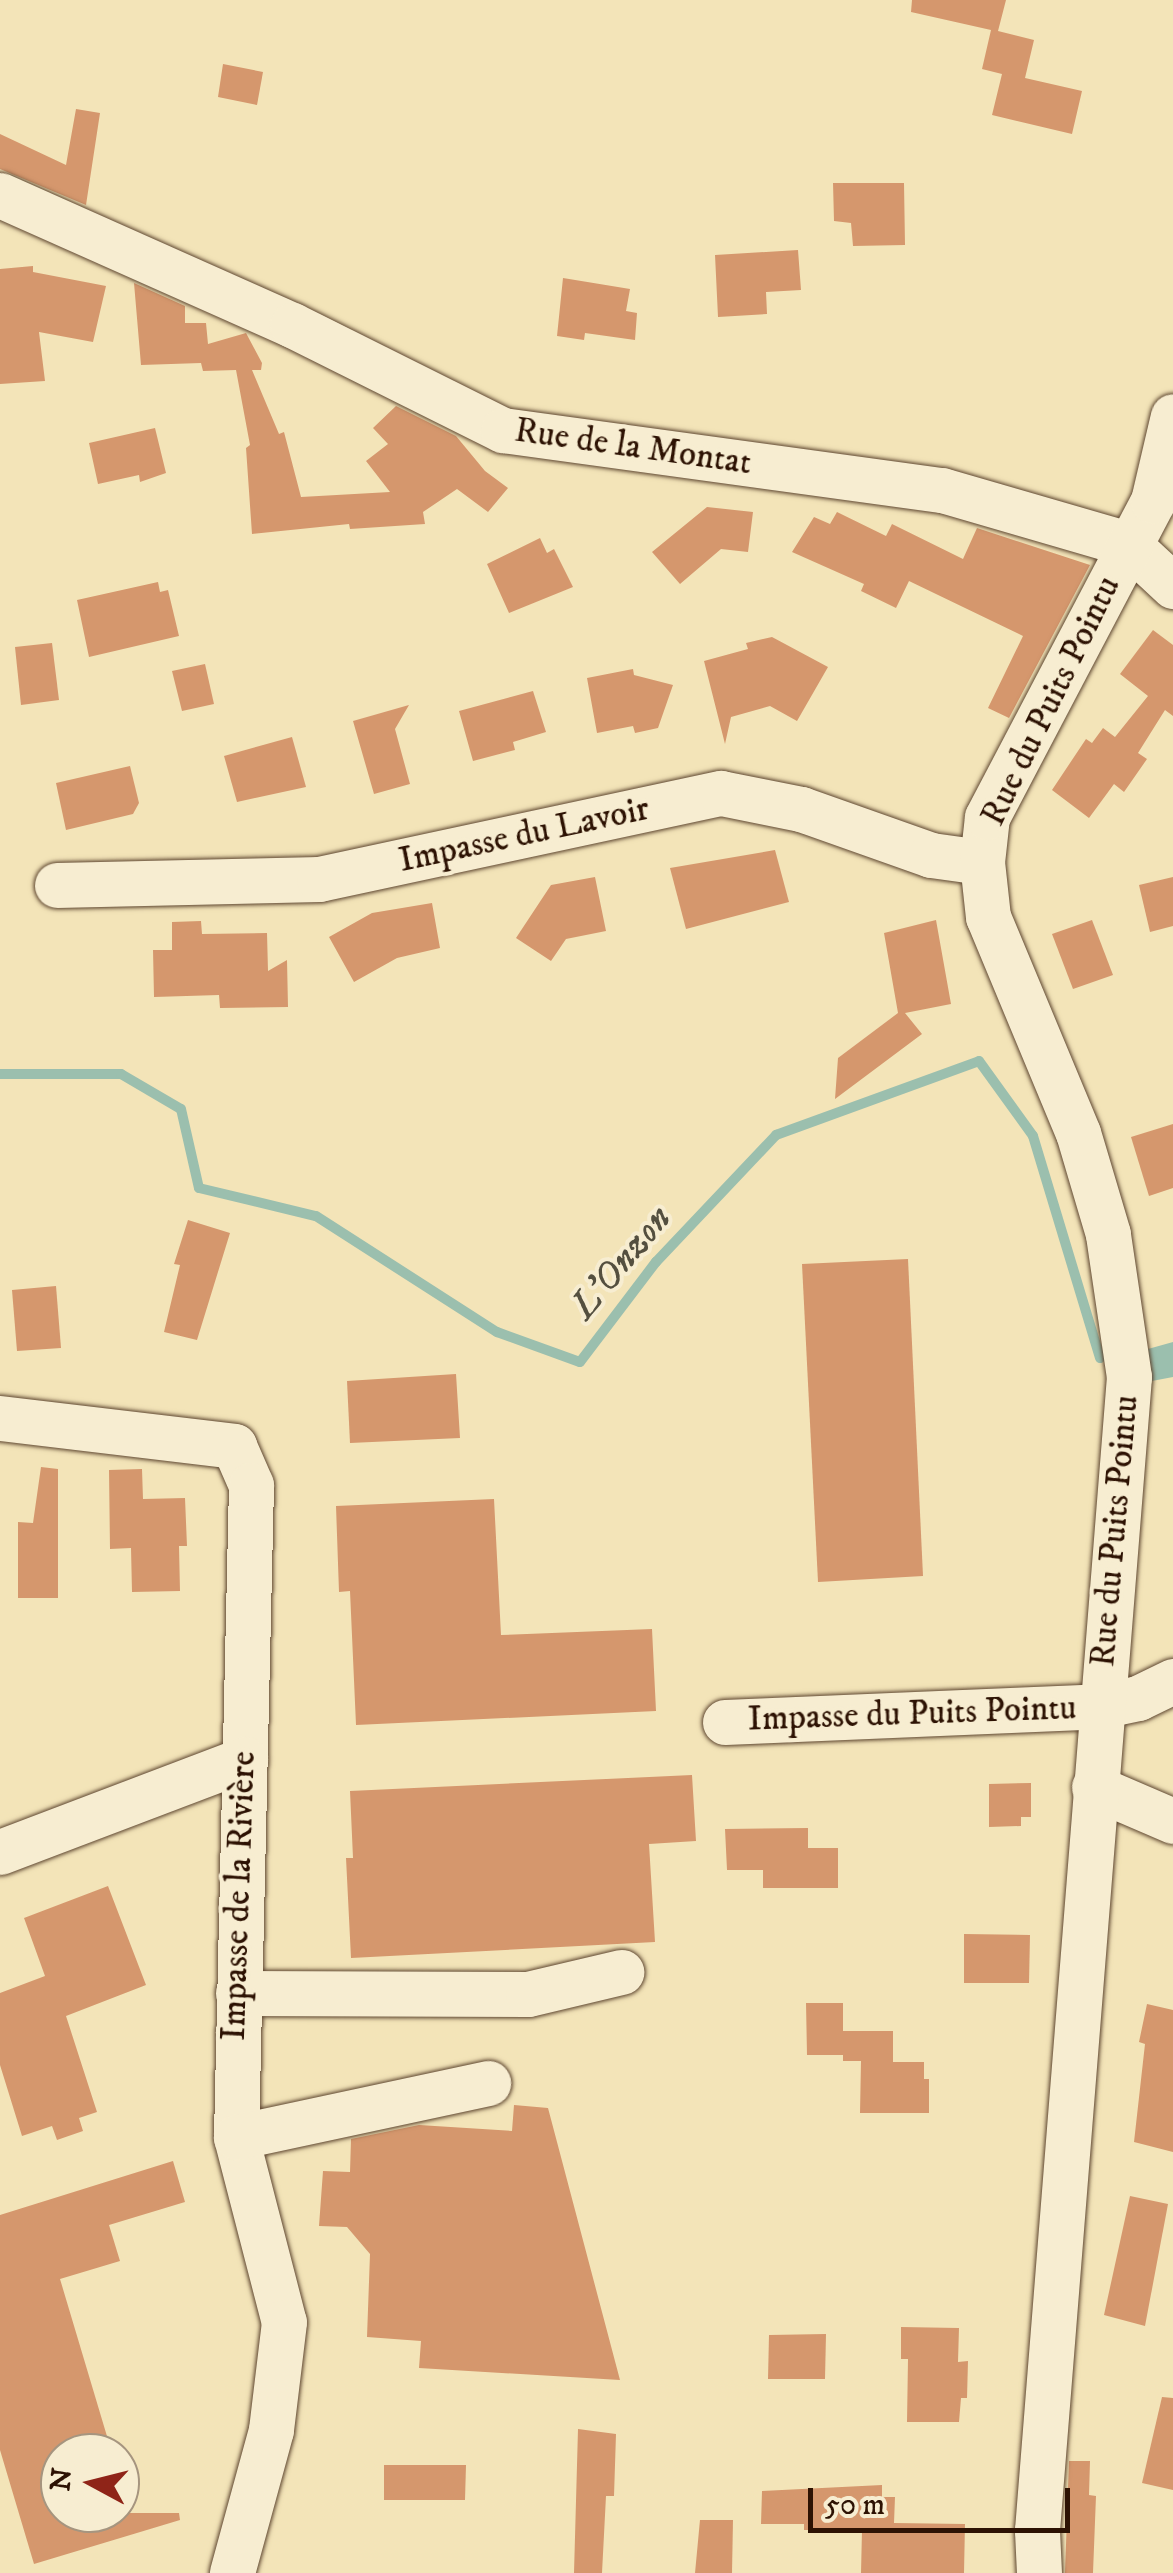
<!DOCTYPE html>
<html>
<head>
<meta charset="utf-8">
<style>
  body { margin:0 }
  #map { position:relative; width:1173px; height:2573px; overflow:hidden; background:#f3e4b8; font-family:"IM FELL DW Pica",serif }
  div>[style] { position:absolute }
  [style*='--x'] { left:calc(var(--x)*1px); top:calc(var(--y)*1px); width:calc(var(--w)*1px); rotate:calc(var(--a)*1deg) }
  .water>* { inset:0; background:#9bbfae }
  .stream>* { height:10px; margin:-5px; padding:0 5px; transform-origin:5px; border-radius:5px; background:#9bbfae }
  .building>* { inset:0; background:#d5976d }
  .roads { filter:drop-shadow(0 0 2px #5e4630) drop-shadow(0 0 2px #5e4630) }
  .minor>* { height:45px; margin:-22.5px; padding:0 22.5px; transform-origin:22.5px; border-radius:22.5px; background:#f7edd1 }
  span { translate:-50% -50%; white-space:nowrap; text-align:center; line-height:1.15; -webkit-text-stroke:8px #f7edd1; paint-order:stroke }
  .street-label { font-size:35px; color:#2d1203 }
  .water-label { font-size:38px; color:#544f3f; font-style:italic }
  .north { position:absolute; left:40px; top:2433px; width:100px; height:100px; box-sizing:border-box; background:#f7edd1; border:2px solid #a6957f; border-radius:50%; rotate:277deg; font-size:28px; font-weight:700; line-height:40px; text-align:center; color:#2d1203 }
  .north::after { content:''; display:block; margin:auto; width:35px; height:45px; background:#8f2418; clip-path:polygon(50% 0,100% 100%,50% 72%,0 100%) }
  .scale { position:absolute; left:808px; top:2488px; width:262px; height:45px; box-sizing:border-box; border:5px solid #2d1203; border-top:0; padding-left:12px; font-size:30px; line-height:35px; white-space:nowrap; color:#2d1203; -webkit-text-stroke:8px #f7edd1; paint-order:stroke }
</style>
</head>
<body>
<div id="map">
  <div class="water">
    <i style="clip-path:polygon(1173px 1342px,1173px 1377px,1152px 1381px,1148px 1349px)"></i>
  </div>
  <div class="stream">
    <i style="--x:0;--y:1074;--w:121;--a:0"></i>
    <i style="--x:121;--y:1074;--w:69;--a:30.3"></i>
    <i style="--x:181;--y:1109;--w:81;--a:77.2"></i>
    <i style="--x:199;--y:1188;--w:120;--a:13.5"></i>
    <i style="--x:316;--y:1216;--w:215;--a:32.7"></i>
    <i style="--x:497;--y:1332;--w:88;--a:19.9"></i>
    <i style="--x:580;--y:1362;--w:126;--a:-52.8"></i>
    <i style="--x:656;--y:1262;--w:175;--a:-46.6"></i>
    <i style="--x:776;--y:1135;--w:216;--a:-20"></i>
    <i style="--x:979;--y:1061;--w:92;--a:54.2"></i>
    <i style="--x:1033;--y:1136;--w:232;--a:73.2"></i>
  </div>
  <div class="building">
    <i style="clip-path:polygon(912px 0,1006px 0,998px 31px,1034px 40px,1025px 78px,1082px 91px,1072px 134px,992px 115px,1002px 74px,982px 69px,991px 30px,911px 12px)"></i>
    <i style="clip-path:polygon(223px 64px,263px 72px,257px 105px,218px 97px)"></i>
    <i style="clip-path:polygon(76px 109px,100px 113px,86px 205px,0 169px,0 134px,66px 165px)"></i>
    <i style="clip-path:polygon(833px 183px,904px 183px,905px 245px,853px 246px,851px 223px,834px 221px)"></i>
    <i style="clip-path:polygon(798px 250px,801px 290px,766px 292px,767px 314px,718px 317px,715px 255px)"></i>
    <i style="clip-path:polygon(33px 266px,33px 272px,106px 286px,93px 342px,39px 332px,45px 381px,0 384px,0 269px)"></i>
    <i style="clip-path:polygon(563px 278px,630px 289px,626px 311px,637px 313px,635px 340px,585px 333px,584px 340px,557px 336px)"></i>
    <i style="clip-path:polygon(134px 283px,185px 306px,185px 323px,206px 323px,208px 344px,246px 333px,262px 363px,261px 370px,252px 370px,279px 434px,284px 432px,301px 497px,390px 492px,366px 461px,388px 444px,373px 428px,396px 406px,456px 436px,485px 471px,508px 488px,488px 512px,457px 489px,423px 512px,425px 524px,350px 529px,349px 524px,252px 534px,246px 448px,250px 445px,236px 370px,203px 371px,201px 363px,141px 365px)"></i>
    <i style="clip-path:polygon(155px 428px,166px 473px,140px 482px,139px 475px,98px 484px,89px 443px)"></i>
    <i style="clip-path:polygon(707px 507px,753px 512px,748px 552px,721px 549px,680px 584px,652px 552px)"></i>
    <i style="clip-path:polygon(837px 512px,886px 536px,892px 524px,963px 559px,977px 528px,1090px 565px,1009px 718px,988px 708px,1023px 636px,909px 581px,896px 608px,861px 591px,864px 584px,792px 552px,814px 517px,830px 524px)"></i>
    <i style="clip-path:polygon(540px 538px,547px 553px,554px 549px,573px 587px,509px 613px,487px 564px)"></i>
    <i style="clip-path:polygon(158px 582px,160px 592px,168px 590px,179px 636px,89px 657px,77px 600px)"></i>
    <i style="clip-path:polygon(1153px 630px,1173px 645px,1173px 716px,1165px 710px,1138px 753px,1147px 759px,1124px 792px,1114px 784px,1089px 818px,1052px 790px,1086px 739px,1092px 743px,1103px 728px,1115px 737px,1148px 696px,1120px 674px)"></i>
    <i style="clip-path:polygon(772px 637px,828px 667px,797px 721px,770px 706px,731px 717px,725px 744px,704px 661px,748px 649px,746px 643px)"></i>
    <i style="clip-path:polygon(52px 643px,59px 700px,21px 705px,15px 647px)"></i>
    <i style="clip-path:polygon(205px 664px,214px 704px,182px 711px,172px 671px)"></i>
    <i style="clip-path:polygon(633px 669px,634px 675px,673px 685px,658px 728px,635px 733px,633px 726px,597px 733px,587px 678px)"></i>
    <i style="clip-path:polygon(533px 691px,546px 732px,513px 742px,515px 750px,473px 761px,459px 711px)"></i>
    <i style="clip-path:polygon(409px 705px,395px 729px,410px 784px,374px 794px,353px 721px)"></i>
    <i style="clip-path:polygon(292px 737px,306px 787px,237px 802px,224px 756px)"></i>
    <i style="clip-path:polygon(130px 766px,139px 803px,133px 814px,66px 830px,56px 783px)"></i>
    <i style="clip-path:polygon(775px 850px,789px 902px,686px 929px,670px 868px)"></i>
    <i style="clip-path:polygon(595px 877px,606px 931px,566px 939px,551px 961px,516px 938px,551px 885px)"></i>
    <i style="clip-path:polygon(1173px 877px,1173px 926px,1150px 932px,1139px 885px)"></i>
    <i style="clip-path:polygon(432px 903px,440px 948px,397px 958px,354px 982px,329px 937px,372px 913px)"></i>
    <i style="clip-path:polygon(936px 920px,951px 1004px,905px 1013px,922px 1034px,835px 1099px,838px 1058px,898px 1013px,884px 933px)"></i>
    <i style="clip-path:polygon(1092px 920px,1113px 975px,1073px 989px,1052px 934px)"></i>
    <i style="clip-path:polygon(201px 921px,202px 934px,267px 933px,268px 971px,287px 960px,288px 1007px,220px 1008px,219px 995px,154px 997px,153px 950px,172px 950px,172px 922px)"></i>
    <i style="clip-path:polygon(1173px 1124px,1173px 1188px,1149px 1196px,1131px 1137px)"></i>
    <i style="clip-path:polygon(188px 1220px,230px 1233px,197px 1340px,164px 1332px,180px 1265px,174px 1264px)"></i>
    <i style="clip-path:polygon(908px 1259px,923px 1576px,818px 1582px,802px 1264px)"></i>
    <i style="clip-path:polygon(56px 1286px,61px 1348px,17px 1351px,12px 1290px)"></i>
    <i style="clip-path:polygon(456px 1374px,460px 1438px,350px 1443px,347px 1381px)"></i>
    <i style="clip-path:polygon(41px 1467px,58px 1469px,58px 1598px,18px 1598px,18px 1522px,33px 1523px)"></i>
    <i style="clip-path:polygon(142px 1469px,143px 1499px,185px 1498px,187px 1546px,179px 1546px,180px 1591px,132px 1592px,131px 1548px,110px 1549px,109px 1470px)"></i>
    <i style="clip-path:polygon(494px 1499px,501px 1635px,652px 1629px,656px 1711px,356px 1725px,350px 1591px,339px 1592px,336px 1506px)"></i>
    <i style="clip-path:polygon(692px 1775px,696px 1841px,649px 1844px,655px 1942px,351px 1958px,346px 1858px,353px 1858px,350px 1791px)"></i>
    <i style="clip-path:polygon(1031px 1783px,1031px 1817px,1021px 1817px,1021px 1826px,989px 1827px,989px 1784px)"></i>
    <i style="clip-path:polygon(808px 1828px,808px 1848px,838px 1848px,838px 1888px,763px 1888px,763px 1870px,727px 1870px,725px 1829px)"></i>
    <i style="clip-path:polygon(108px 1886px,146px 1985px,66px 2016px,97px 2112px,79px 2118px,83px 2131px,57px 2140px,52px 2126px,22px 2136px,0 2065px,0 1993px,45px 1976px,24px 1918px)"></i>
    <i style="clip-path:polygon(964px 1934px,1030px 1935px,1029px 1983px,964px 1983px)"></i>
    <i style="clip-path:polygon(806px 2003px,843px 2003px,843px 2054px,843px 2031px,893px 2031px,893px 2062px,924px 2062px,924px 2079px,929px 2079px,929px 2113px,860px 2113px,861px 2061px,843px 2061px,843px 2055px,807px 2055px)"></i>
    <i style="clip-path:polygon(1147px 2004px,1173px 2010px,1173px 2152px,1134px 2142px,1145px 2044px,1139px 2042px)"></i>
    <i style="clip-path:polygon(514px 2105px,548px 2108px,620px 2380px,419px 2368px,421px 2341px,367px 2337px,370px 2254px,347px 2227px,319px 2226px,323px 2171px,350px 2172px,351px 2139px,419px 2125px,512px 2131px)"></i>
    <i style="clip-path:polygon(173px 2161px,185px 2202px,109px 2225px,120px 2261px,60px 2279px,112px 2453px,60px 2453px,60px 2513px,179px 2513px,180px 2520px,34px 2564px,0 2450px,0 2215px)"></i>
    <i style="clip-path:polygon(1130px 2196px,1168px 2204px,1145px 2326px,1104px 2315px)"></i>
    <i style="clip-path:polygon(901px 2327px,959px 2328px,958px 2362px,968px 2361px,967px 2398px,961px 2398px,959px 2422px,907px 2422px,908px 2359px,901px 2359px)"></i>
    <i style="clip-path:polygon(826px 2334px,825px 2379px,768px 2379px,769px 2335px)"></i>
    <i style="clip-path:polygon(1162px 2397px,1173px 2398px,1173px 2490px,1142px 2483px)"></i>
    <i style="clip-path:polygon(578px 2429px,616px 2434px,614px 2496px,606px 2496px,602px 2573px,574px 2573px)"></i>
    <i style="clip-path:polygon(1069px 2461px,1090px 2461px,1089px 2495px,1096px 2496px,1093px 2573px,1065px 2573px)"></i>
    <i style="clip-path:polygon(384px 2465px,466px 2465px,465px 2500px,384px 2500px)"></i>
    <i style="clip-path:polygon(882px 2485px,882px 2497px,895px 2497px,894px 2523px,965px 2524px,964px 2573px,861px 2573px,862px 2530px,804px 2530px,804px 2524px,761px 2524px,762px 2491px)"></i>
    <i style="clip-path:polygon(700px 2520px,733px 2520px,732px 2573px,695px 2573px)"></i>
  </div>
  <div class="roads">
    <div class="minor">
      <i style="--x:0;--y:195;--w:320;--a:24"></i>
      <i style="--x:292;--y:325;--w:236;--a:26.5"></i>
      <i style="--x:503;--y:430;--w:443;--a:7.8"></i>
      <i style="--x:942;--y:490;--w:194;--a:16.2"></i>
      <i style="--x:1128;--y:544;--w:62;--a:43"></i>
      <i style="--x:57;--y:885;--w:262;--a:-1.3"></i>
      <i style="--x:319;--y:879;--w:411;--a:-12.1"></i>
      <i style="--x:721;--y:793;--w:82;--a:11.3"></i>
      <i style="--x:801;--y:809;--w:138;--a:19.5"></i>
      <i style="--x:931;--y:855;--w:51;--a:7.8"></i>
      <i style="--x:0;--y:1418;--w:236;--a:6.8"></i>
      <i style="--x:234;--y:1446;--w:43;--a:66.4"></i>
      <i style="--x:251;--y:1485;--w:652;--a:91.32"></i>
      <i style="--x:236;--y:2137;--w:191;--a:75.5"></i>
      <i style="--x:284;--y:2322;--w:109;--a:96.9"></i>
      <i style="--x:271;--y:2430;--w:148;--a:105.3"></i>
      <i style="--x:725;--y:1722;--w:375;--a:-2.4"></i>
      <i style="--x:1100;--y:1706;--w:39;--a:-12"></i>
      <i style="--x:1138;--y:1698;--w:39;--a:-26"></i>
      <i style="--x:1094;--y:1787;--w:86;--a:23.3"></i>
      <i style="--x:0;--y:1852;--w:262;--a:-20.8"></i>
      <i style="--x:238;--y:1993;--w:290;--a:0.2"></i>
      <i style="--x:528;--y:1994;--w:96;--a:-13.3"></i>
      <i style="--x:236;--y:2137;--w:258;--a:-12.1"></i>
      <i style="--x:1039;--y:2573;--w:43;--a:-92.7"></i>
      <i style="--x:1037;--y:2530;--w:1157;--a:-85.44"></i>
      <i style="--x:1129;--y:1377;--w:145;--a:-98.4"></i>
      <i style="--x:1108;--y:1234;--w:105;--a:-106.5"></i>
      <i style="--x:1078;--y:1133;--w:234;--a:-112.6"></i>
      <i style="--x:988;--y:917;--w:55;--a:-96.2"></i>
      <i style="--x:982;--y:862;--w:45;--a:-83.7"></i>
      <i style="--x:987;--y:817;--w:357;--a:-62.3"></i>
      <i style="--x:1153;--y:501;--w:87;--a:-76.8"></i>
    </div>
  </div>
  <div class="street-label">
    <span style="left:633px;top:447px;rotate:8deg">Rue de la Montat</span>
    <span style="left:1051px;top:701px;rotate:-64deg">Rue du Puits Pointu</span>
    <span style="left:524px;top:835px;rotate:-12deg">Impasse du Lavoir</span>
    <span style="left:1115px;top:1531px;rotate:-85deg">Rue du Puits Pointu</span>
    <span style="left:912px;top:1714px;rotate:-2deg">Impasse du Puits Pointu</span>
    <span style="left:239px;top:1896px;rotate:-88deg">Impasse de la Rivière</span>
  </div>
  <div class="water-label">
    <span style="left:622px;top:1263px;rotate:-50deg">L'Onzon</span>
  </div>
  <div class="north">N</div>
  <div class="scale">50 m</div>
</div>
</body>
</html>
